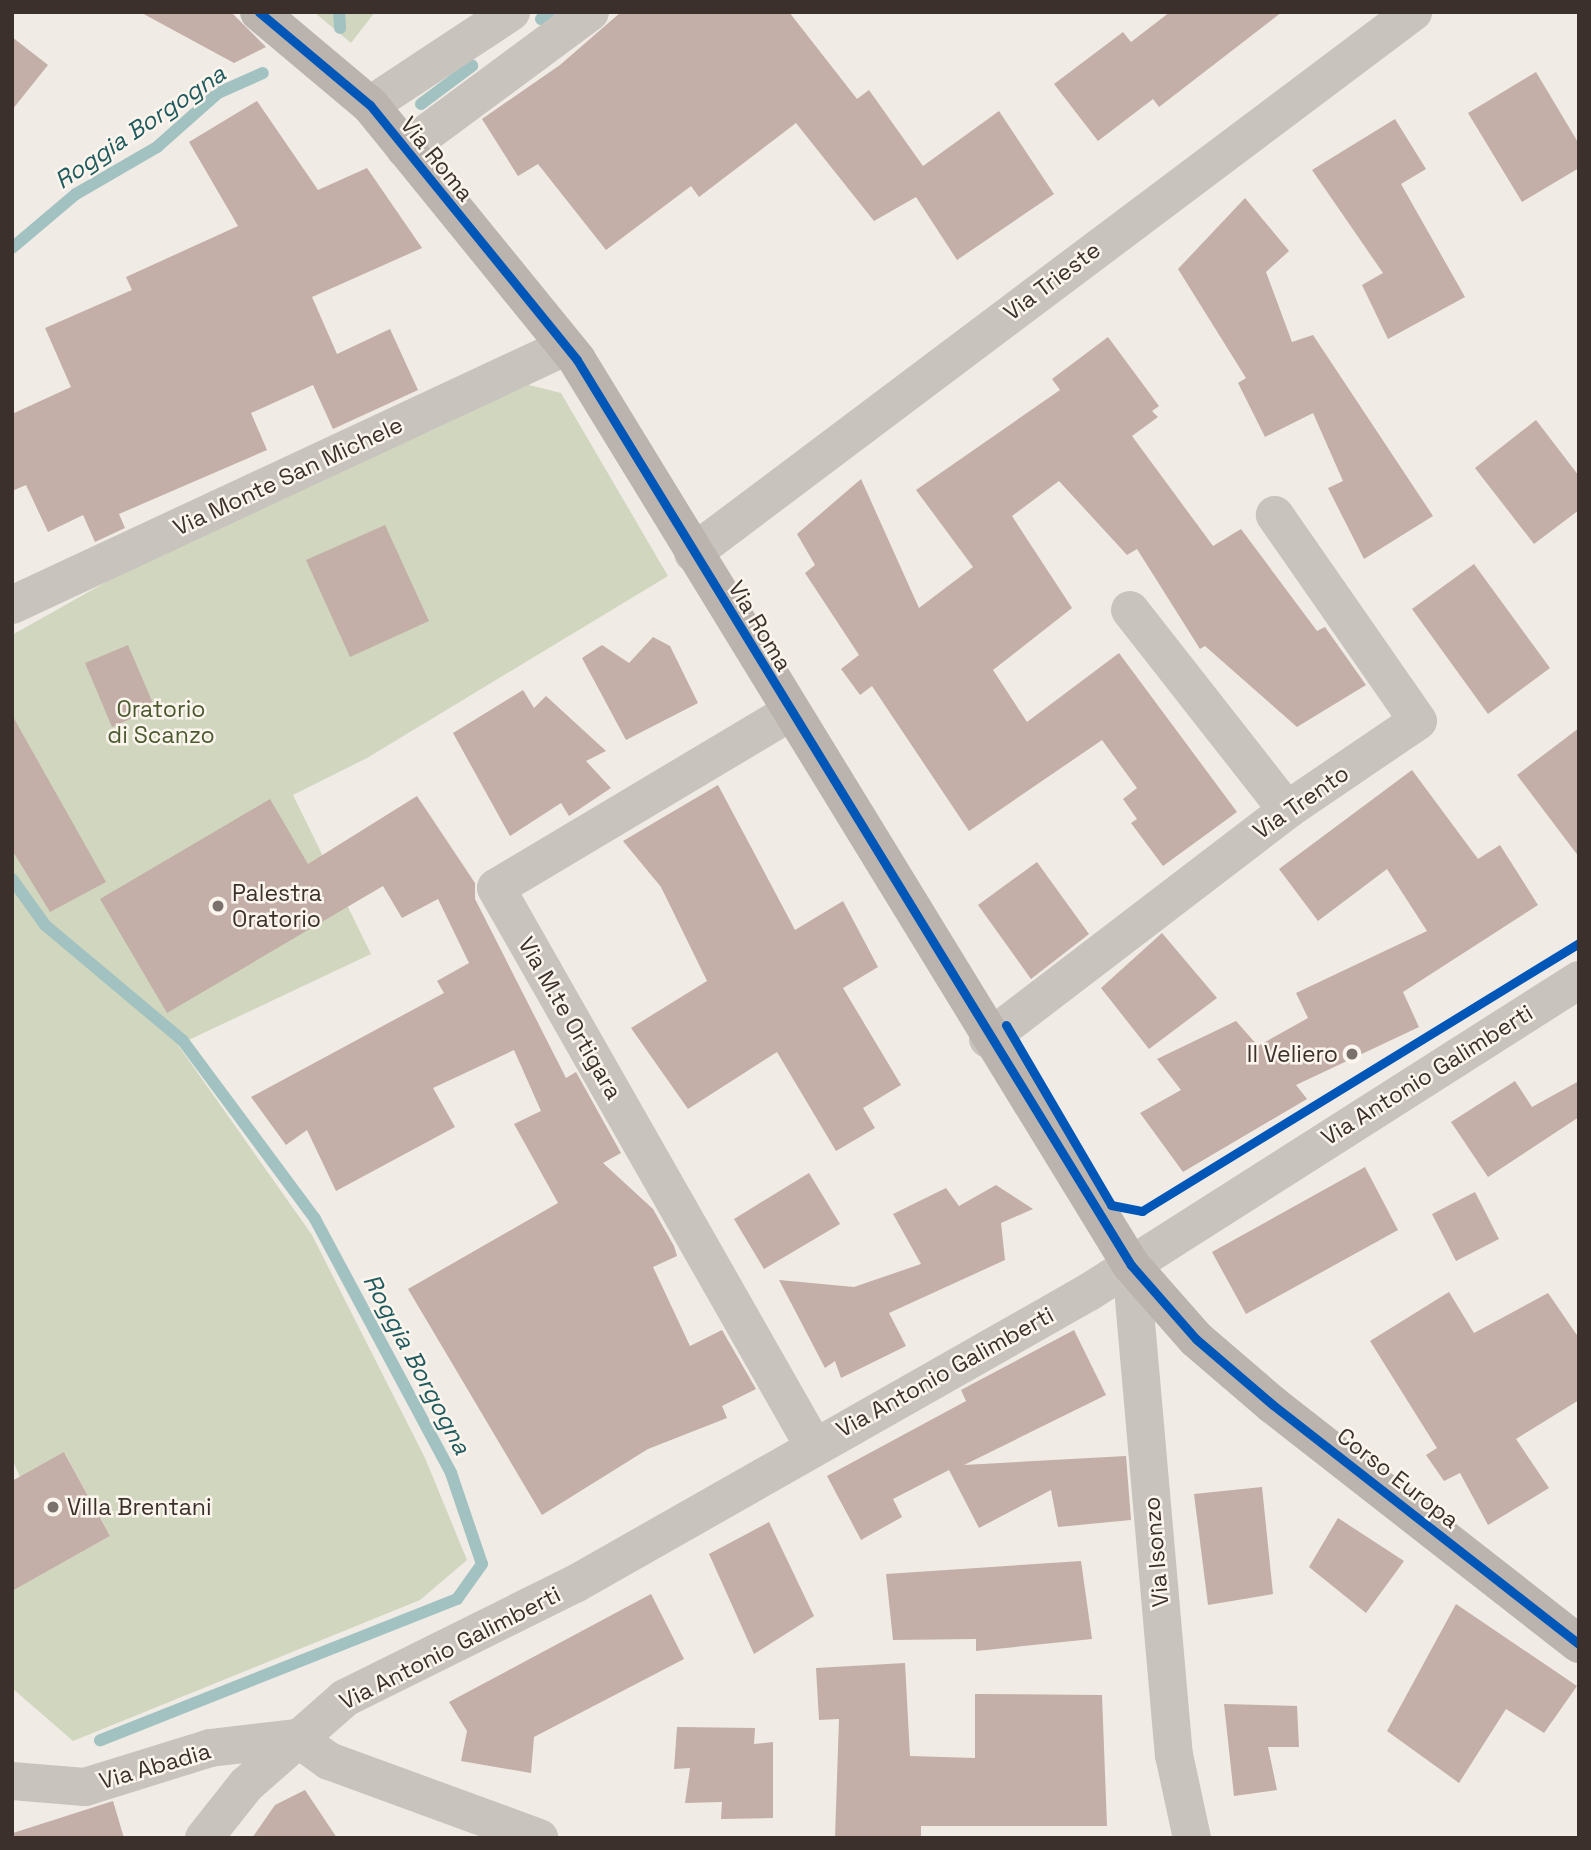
<!DOCTYPE html>
<html>
<head>
<meta charset="utf-8">
<style>
  body { margin:0 }
  #map { position:relative; width:1591px; height:1850px; overflow:hidden; background:#f0ebe5; font-family:"Space Grotesk",sans-serif }
  div>[style] { position:absolute }
  [style*='--x'] { left:calc(var(--x)*1px); top:calc(var(--y)*1px); width:calc(var(--w)*1px); rotate:calc(var(--a)*1deg) }
  .green>* { inset:0; background:#d1d6bf }
  .stream>* { height:12px; margin:-6px; padding:0 6px; transform-origin:6px; border-radius:6px; background:#a1c2c1 }
  .building>* { inset:0; background:#c3afa7 }
  .street>* { height:38px; margin:-19px; padding:0 19px; transform-origin:19px; border-radius:19px; background:#c9c3be }
  .secondary>* { height:38px; margin:-19px; padding:0 19px; transform-origin:19px; border-radius:19px; background:#bab3ae }
  .cycleway>* { height:9px; margin:-4.5px; padding:0 4.5px; transform-origin:4.5px; border-radius:4.5px; background:#0057b8 }
  .dots>* { width:19px; height:19px; translate:-50% -50%; box-sizing:border-box; border:4px solid #fbf5ee; border-radius:50% }
  span { translate:-50% -50%; white-space:nowrap; text-align:center; line-height:1.15; -webkit-text-stroke:5px #fbf5ee; paint-order:stroke }
  .street-label { font-size:23px; color:#3b302b }
  .park-label { font-size:23px; color:#4a5a2e }
  .poi-label { font-size:23px; color:#3b302b }
  .left { translate:0 -50%; text-align:left }
  .right { translate:-100% -50%; text-align:right }
  .water-label { font-size:24px; color:#1f5a5e; font-style:italic }
  .frame { position:absolute; inset:0; border:14px solid #3b302b; pointer-events:none }
</style>
</head>
<body>
<div id="map">
  <div class="green">
    <i style="clip-path:polygon(314px 12px,375px 12px,351px 43px)"></i>
    <i style="clip-path:polygon(509px 380px,561px 393px,668px 576px,367px 758px,293px 795px,371px 954px,178px 1045px,312px 1235px,425px 1458px,467px 1560px,420px 1600px,73px 1741px,12px 1688px,12px 1580px,17px 1588px,110px 1536px,65px 1453px,20px 1477px,12px 1459px,12px 635px,241px 506px)"></i>
  </div>
  <div class="stream">
    <i style="--x:339;--y:12;--w:16;--a:86"></i>
    <i style="--x:541;--y:19;--w:11;--a:-41"></i>
    <i style="--x:421;--y:104;--w:64;--a:-36.7"></i>
    <i style="--x:12;--y:248;--w:84;--a:-40.2"></i>
    <i style="--x:76;--y:194;--w:94;--a:-30.1"></i>
    <i style="--x:157;--y:147;--w:81;--a:-41.5"></i>
    <i style="--x:218;--y:93;--w:49;--a:-24"></i>
    <i style="--x:12;--y:879;--w:57;--a:54.3"></i>
    <i style="--x:45;--y:925;--w:180;--a:40"></i>
    <i style="--x:183;--y:1041;--w:222;--a:53.4"></i>
    <i style="--x:315;--y:1219;--w:288;--a:61.8"></i>
    <i style="--x:451;--y:1473;--w:96;--a:71.2"></i>
    <i style="--x:482;--y:1564;--w:43;--a:125.5"></i>
    <i style="--x:457;--y:1599;--w:384;--a:158.4"></i>
  </div>
  <div class="building">
    <i style="clip-path:polygon(140px 12px,231px 12px,266px 47px,234px 63px)"></i>
    <i style="clip-path:polygon(621px 12px,789px 12px,857px 99px,869px 90px,923px 166px,999px 111px,1054px 194px,957px 260px,916px 197px,874px 221px,796px 123px,699px 197px,691px 186px,606px 250px,538px 164px,518px 176px,482px 119px,560px 65px)"></i>
    <i style="clip-path:polygon(1170px 12px,1282px 12px,1159px 107px,1153px 99px,1098px 141px,1054px 84px,1123px 32px,1131px 42px)"></i>
    <i style="clip-path:polygon(12px 37px,48px 65px,12px 110px)"></i>
    <i style="clip-path:polygon(1536px 72px,1579px 144px,1579px 168px,1522px 202px,1468px 113px)"></i>
    <i style="clip-path:polygon(257px 101px,318px 190px,367px 168px,422px 248px,312px 297px,337px 354px,390px 329px,418px 390px,333px 429px,313px 385px,251px 413px,267px 450px,119px 514px,125px 528px,95px 542px,83px 515px,48px 532px,26px 485px,12px 491px,12px 414px,71px 387px,45px 328px,132px 290px,126px 277px,238px 226px,189px 142px)"></i>
    <i style="clip-path:polygon(1395px 119px,1426px 169px,1401px 184px,1465px 297px,1388px 339px,1362px 285px,1383px 273px,1312px 170px)"></i>
    <i style="clip-path:polygon(1245px 198px,1289px 251px,1266px 272px,1292px 342px,1313px 335px,1433px 516px,1364px 559px,1328px 488px,1343px 481px,1313px 413px,1265px 437px,1238px 383px,1246px 378px,1178px 269px)"></i>
    <i style="clip-path:polygon(1108px 337px,1159px 406px,1152px 411px,1158px 417px,1132px 436px,1213px 546px,1241px 529px,1317px 631px,1325px 627px,1366px 685px,1297px 727px,1205px 646px,1200px 649px,1137px 549px,1127px 555px,1059px 481px,1012px 516px,1072px 608px,993px 670px,1027px 722px,1119px 653px,1237px 812px,1163px 866px,1131px 823px,1137px 819px,1123px 799px,1137px 788px,1102px 740px,969px 831px,872px 686px,860px 695px,841px 669px,859px 655px,805px 573px,815px 565px,797px 534px,861px 479px,919px 608px,973px 567px,916px 490px,1060px 390px,1052px 379px)"></i>
    <i style="clip-path:polygon(1536px 420px,1579px 476px,1579px 510px,1534px 544px,1475px 468px)"></i>
    <i style="clip-path:polygon(385px 525px,429px 621px,350px 657px,306px 560px)"></i>
    <i style="clip-path:polygon(1474px 564px,1550px 668px,1488px 714px,1412px 609px)"></i>
    <i style="clip-path:polygon(653px 637px,670px 646px,698px 703px,626px 740px,582px 658px,602px 645px,629px 663px)"></i>
    <i style="clip-path:polygon(128px 645px,155px 708px,112px 727px,85px 663px)"></i>
    <i style="clip-path:polygon(523px 690px,534px 708px,546px 696px,606px 751px,586px 761px,611px 788px,569px 816px,561px 803px,510px 836px,453px 733px)"></i>
    <i style="clip-path:polygon(12px 715px,106px 882px,50px 912px,12px 850px)"></i>
    <i style="clip-path:polygon(1579px 728px,1579px 857px,1517px 775px)"></i>
    <i style="clip-path:polygon(1412px 770px,1478px 859px,1500px 845px,1538px 905px,1403px 992px,1419px 1027px,1296px 1085px,1307px 1099px,1183px 1172px,1140px 1113px,1181px 1090px,1157px 1059px,1236px 1021px,1258px 1046px,1308px 1018px,1296px 993px,1427px 931px,1387px 869px,1318px 921px,1279px 869px)"></i>
    <i style="clip-path:polygon(718px 785px,795px 930px,843px 901px,878px 967px,843px 988px,901px 1085px,863px 1108px,875px 1128px,836px 1151px,777px 1052px,688px 1109px,631px 1028px,707px 981px,661px 887px,623px 841px)"></i>
    <i style="clip-path:polygon(417px 796px,475px 883px,475px 899px,566px 1078px,576px 1072px,621px 1153px,603px 1163px,653px 1209px,674px 1246px,677px 1256px,653px 1267px,690px 1346px,722px 1330px,756px 1389px,722px 1406px,727px 1418px,648px 1449px,542px 1515px,408px 1289px,558px 1203px,514px 1124px,541px 1111px,514px 1050px,433px 1088px,455px 1127px,336px 1191px,307px 1130px,286px 1145px,251px 1097px,444px 993px,437px 981px,469px 963px,438px 899px,402px 918px,383px 886px,167px 1013px,100px 899px,270px 799px,308px 864px)"></i>
    <i style="clip-path:polygon(1037px 862px,1089px 934px,1031px 979px,978px 905px)"></i>
    <i style="clip-path:polygon(1162px 933px,1217px 998px,1149px 1049px,1101px 988px)"></i>
    <i style="clip-path:polygon(1515px 1081px,1532px 1107px,1579px 1081px,1579px 1117px,1488px 1177px,1451px 1122px)"></i>
    <i style="clip-path:polygon(1365px 1167px,1398px 1230px,1246px 1314px,1212px 1252px)"></i>
    <i style="clip-path:polygon(809px 1173px,840px 1224px,764px 1269px,734px 1219px)"></i>
    <i style="clip-path:polygon(996px 1185px,1033px 1209px,1001px 1223px,1005px 1260px,889px 1313px,906px 1346px,841px 1378px,835px 1361px,825px 1368px,779px 1280px,854px 1287px,921px 1264px,893px 1214px,946px 1188px,959px 1206px)"></i>
    <i style="clip-path:polygon(1475px 1192px,1499px 1239px,1456px 1261px,1432px 1214px)"></i>
    <i style="clip-path:polygon(1449px 1292px,1474px 1333px,1548px 1293px,1579px 1338px,1579px 1400px,1516px 1439px,1549px 1488px,1488px 1525px,1460px 1473px,1444px 1481px,1426px 1455px,1437px 1448px,1370px 1341px)"></i>
    <i style="clip-path:polygon(1074px 1330px,1106px 1395px,964px 1465px,1126px 1456px,1131px 1520px,1058px 1527px,1051px 1490px,979px 1528px,949px 1470px,893px 1499px,902px 1517px,861px 1540px,827px 1476px,966px 1401px,961px 1390px)"></i>
    <i style="clip-path:polygon(64px 1452px,110px 1536px,12px 1591px,12px 1481px)"></i>
    <i style="clip-path:polygon(1262px 1487px,1273px 1594px,1208px 1605px,1194px 1494px)"></i>
    <i style="clip-path:polygon(1338px 1518px,1404px 1561px,1366px 1613px,1309px 1567px)"></i>
    <i style="clip-path:polygon(769px 1522px,814px 1616px,754px 1654px,709px 1554px)"></i>
    <i style="clip-path:polygon(1081px 1561px,1092px 1639px,976px 1651px,976px 1639px,893px 1640px,886px 1574px)"></i>
    <i style="clip-path:polygon(651px 1594px,684px 1659px,534px 1737px,531px 1773px,461px 1761px,467px 1731px,449px 1702px)"></i>
    <i style="clip-path:polygon(1456px 1604px,1577px 1686px,1544px 1733px,1506px 1709px,1459px 1783px,1387px 1731px)"></i>
    <i style="clip-path:polygon(905px 1663px,910px 1756px,975px 1758px,975px 1694px,1102px 1695px,1107px 1826px,921px 1826px,921px 1838px,835px 1838px,839px 1719px,819px 1720px,816px 1668px)"></i>
    <i style="clip-path:polygon(1224px 1704px,1297px 1706px,1299px 1747px,1268px 1747px,1277px 1790px,1234px 1796px)"></i>
    <i style="clip-path:polygon(677px 1727px,755px 1728px,754px 1744px,773px 1742px,773px 1818px,721px 1819px,722px 1802px,685px 1803px,690px 1768px,674px 1769px)"></i>
    <i style="clip-path:polygon(305px 1790px,337px 1838px,252px 1838px,275px 1805px)"></i>
    <i style="clip-path:polygon(113px 1801px,124px 1838px,13px 1838px,13px 1833px)"></i>
  </div>
  <div class="street">
    <i style="--x:370;--y:105;--w:169;--a:-33.4"></i>
    <i style="--x:405;--y:149;--w:230;--a:-36.5"></i>
    <i style="--x:693;--y:553;--w:901;--a:-36.92"></i>
    <i style="--x:12;--y:605;--w:610;--a:-25.01"></i>
    <i style="--x:1130;--y:610;--w:254;--a:51.9"></i>
    <i style="--x:789;--y:713;--w:341;--a:149.2"></i>
    <i style="--x:496;--y:888;--w:641;--a:60.35"></i>
    <i style="--x:988;--y:1039;--w:377;--a:-37.4"></i>
    <i style="--x:1287;--y:810;--w:158;--a:-34.2"></i>
    <i style="--x:1418;--y:721;--w:251;--a:-124.8"></i>
    <i style="--x:1131;--y:1265;--w:492;--a:85"></i>
    <i style="--x:1174;--y:1755;--w:85;--a:77.8"></i>
    <i style="--x:297;--y:1738;--w:39;--a:36"></i>
    <i style="--x:329;--y:1761;--w:224;--a:20.1"></i>
    <i style="--x:12;--y:1781;--w:73;--a:4.7"></i>
    <i style="--x:85;--y:1787;--w:131;--a:-17.3"></i>
    <i style="--x:210;--y:1748;--w:88;--a:-6.6"></i>
    <i style="--x:204;--y:1838;--w:68;--a:-51.6"></i>
    <i style="--x:246;--y:1785;--w:132;--a:-41.3"></i>
    <i style="--x:345;--y:1698;--w:257;--a:-26.4"></i>
    <i style="--x:575;--y:1584;--w:591;--a:-29.6"></i>
    <i style="--x:1089;--y:1292;--w:581;--a:-32.49"></i>
  </div>
  <div class="secondary">
    <i style="--x:259;--y:12;--w:145;--a:40"></i>
    <i style="--x:370;--y:105;--w:328;--a:50.9"></i>
    <i style="--x:577;--y:360;--w:1061;--a:58.53"></i>
    <i style="--x:1131;--y:1265;--w:98;--a:48.7"></i>
    <i style="--x:1196;--y:1339;--w:101;--a:40.6"></i>
    <i style="--x:1273;--y:1405;--w:388;--a:38"></i>
  </div>
  <div class="cycleway">
    <i style="--x:259;--y:12;--w:145;--a:40"></i>
    <i style="--x:370;--y:105;--w:328;--a:50.9"></i>
    <i style="--x:577;--y:360;--w:1061;--a:58.53"></i>
    <i style="--x:1131;--y:1265;--w:98;--a:48.7"></i>
    <i style="--x:1196;--y:1339;--w:101;--a:40.6"></i>
    <i style="--x:1273;--y:1405;--w:388;--a:38"></i>
    <i style="--x:1006;--y:1025;--w:208;--a:59.7"></i>
    <i style="--x:1111;--y:1205;--w:32;--a:11"></i>
    <i style="--x:1142;--y:1211;--w:513;--a:-31.52"></i>
  </div>
  <div class="dots">
    <i style="left:218px;top:906px;background:#7a716c"></i>
    <i style="left:1352px;top:1054px;background:#7a716c"></i>
    <i style="left:53px;top:1507px;background:#7a716c"></i>
  </div>
  <div class="street-label">
    <span style="left:437px;top:159px;rotate:51deg">Via Roma</span>
    <span style="left:1052px;top:281px;rotate:-37deg">Via Trieste</span>
    <span style="left:288px;top:476px;rotate:-25deg">Via Monte San Michele</span>
    <span style="left:760px;top:626px;rotate:59deg">Via Roma</span>
    <span style="left:1301px;top:802px;rotate:-35deg">Via Trento</span>
    <span style="left:570px;top:1018px;rotate:60deg">Via M.te Ortigara</span>
    <span style="left:1427px;top:1075px;rotate:-32deg">Via Antonio Galimberti</span>
    <span style="left:945px;top:1372px;rotate:-29deg">Via Antonio Galimberti</span>
    <span style="left:1398px;top:1478px;rotate:38deg">Corso Europa</span>
    <span style="left:1156px;top:1552px;rotate:-95deg">Via Isonzo</span>
    <span style="left:450px;top:1648px;rotate:-27deg">Via Antonio Galimberti</span>
    <span style="left:155px;top:1766px;rotate:-16deg">Via Abadia</span>
  </div>
  <div class="park-label">
    <span style="left:161px;top:722px">Oratorio<br>di Scanzo</span>
  </div>
  <div class="poi-label">
    <span class="left" style="left:232px;top:906px">Palestra<br>Oratorio</span>
    <span class="right" style="left:1338px;top:1054px">Il Veliero</span>
    <span class="left" style="left:67px;top:1507px">Villa Brentani</span>
  </div>
  <div class="water-label">
    <span style="left:140px;top:127px;rotate:-34deg">Roggia Borgogna</span>
    <span style="left:417px;top:1364px;rotate:62deg">Roggia Borgogna</span>
  </div>
  <div class="frame"></div>
</div>
</body>
</html>
